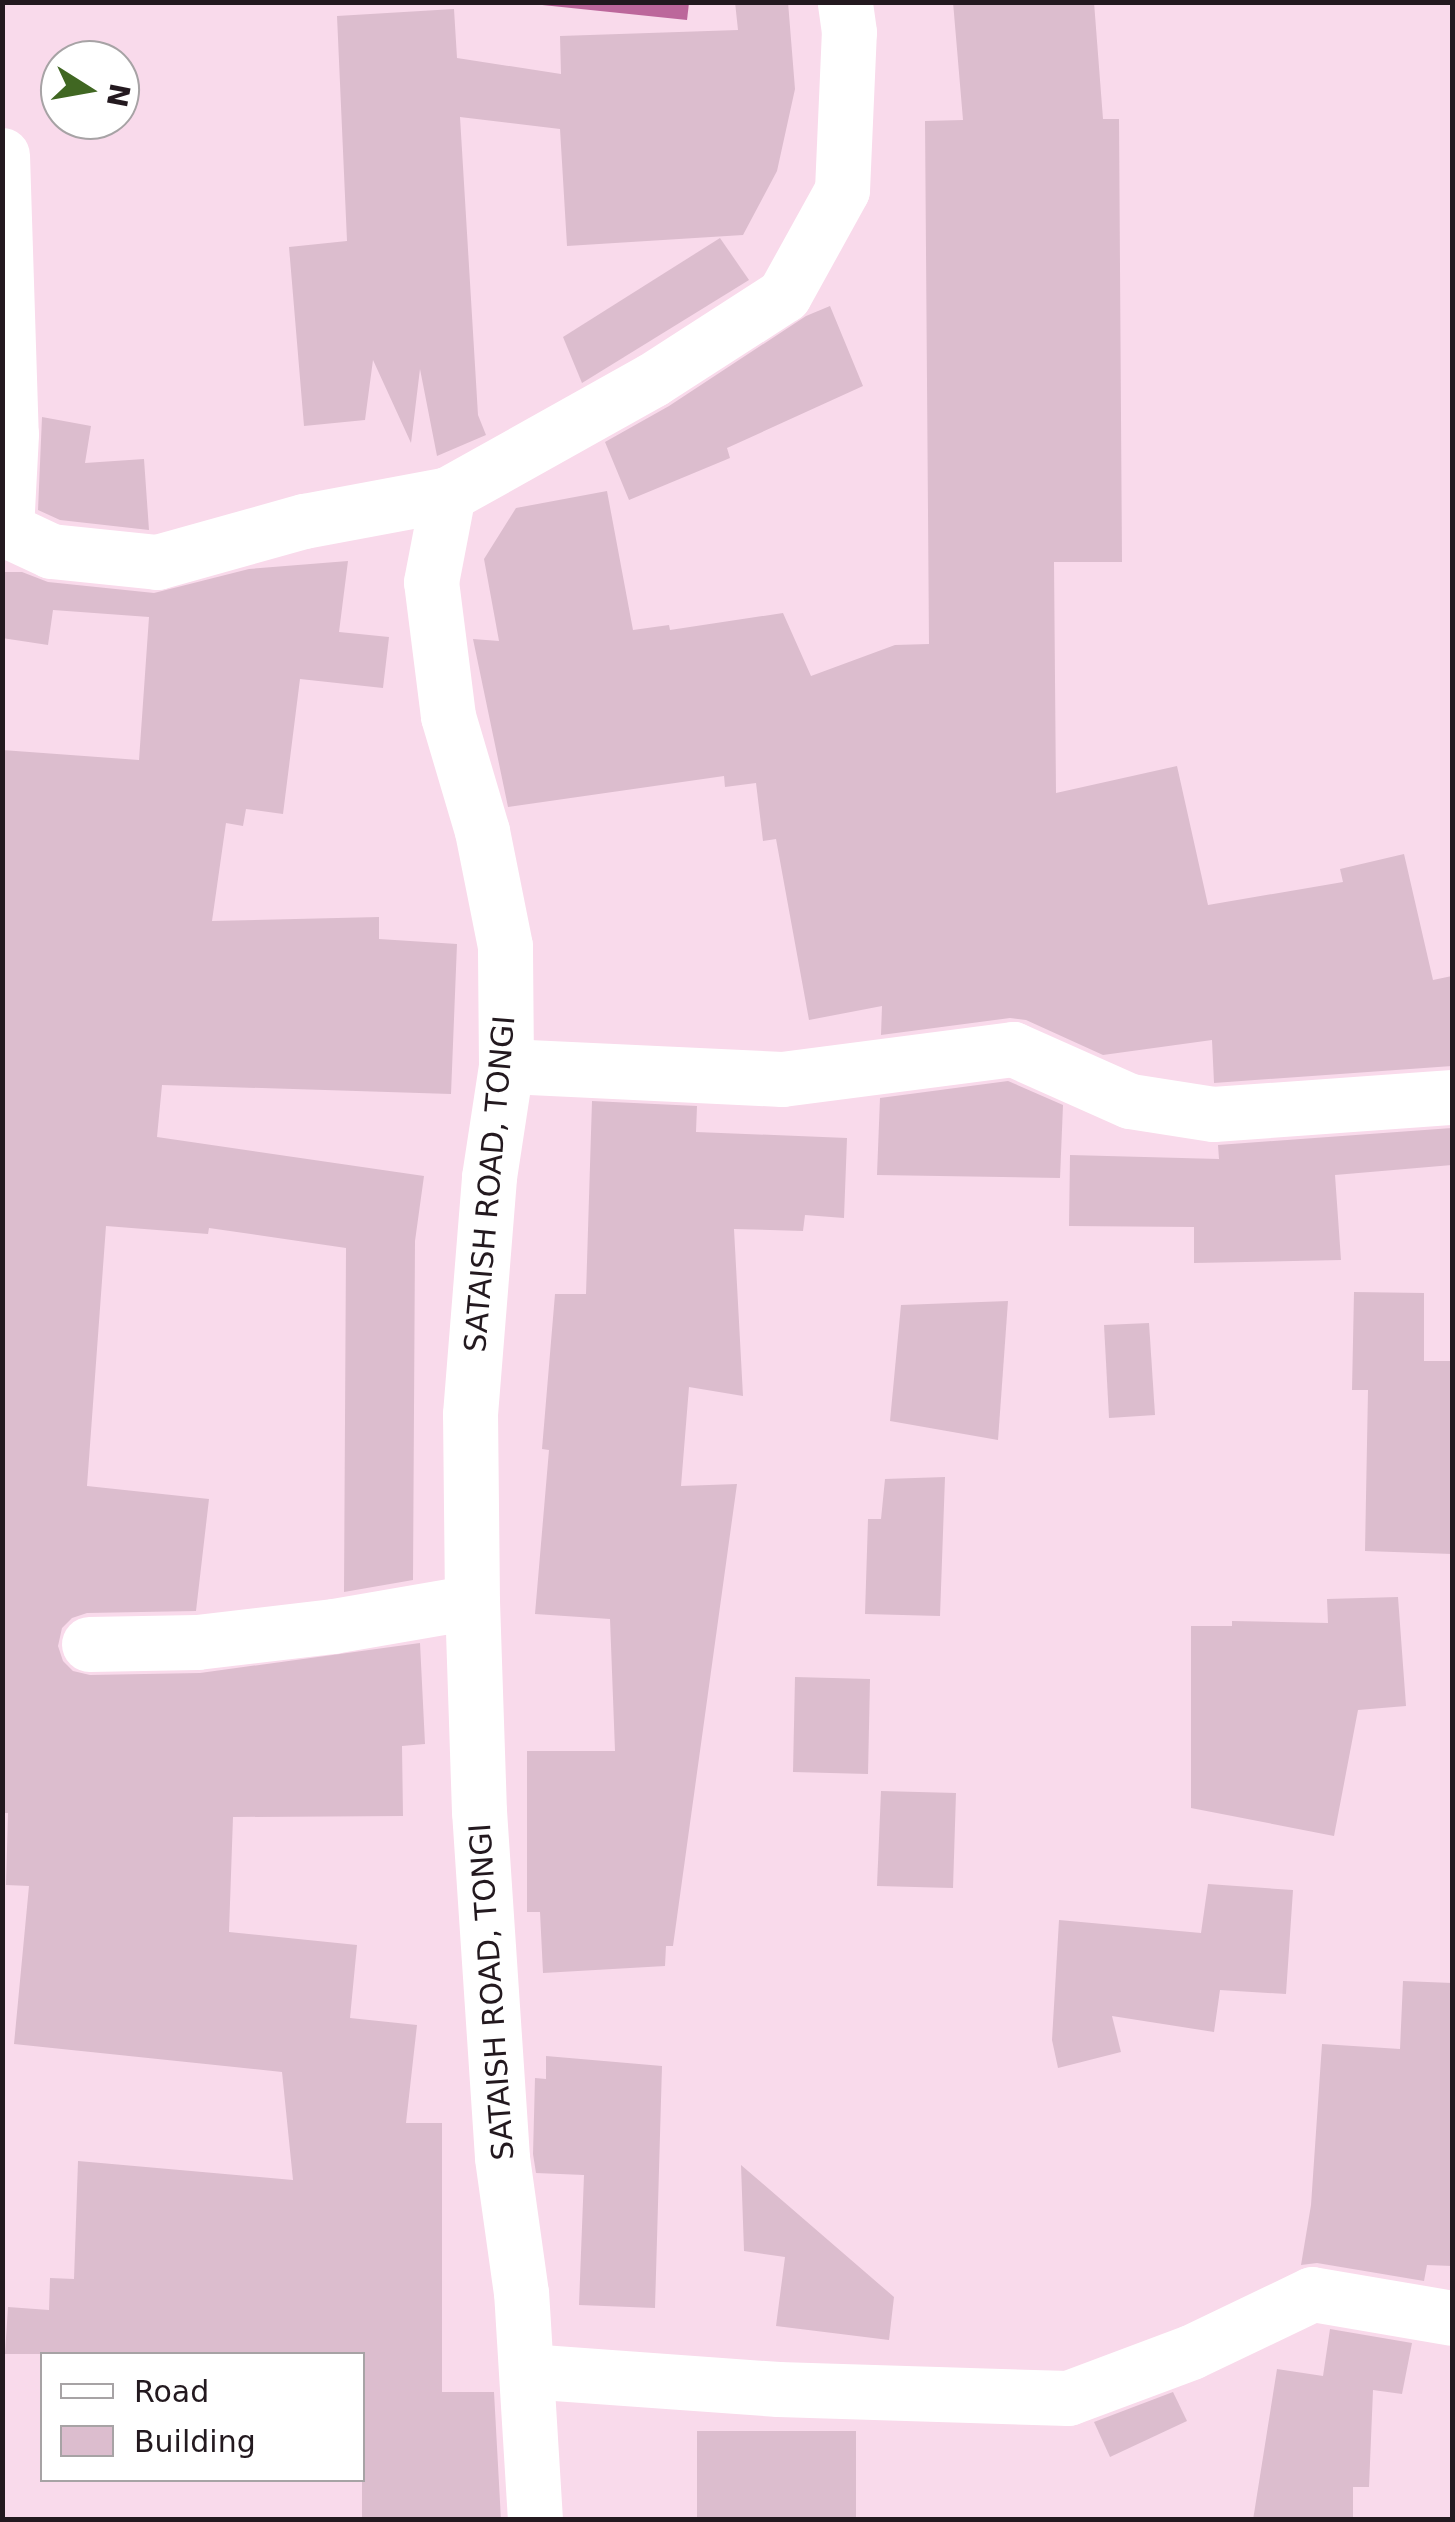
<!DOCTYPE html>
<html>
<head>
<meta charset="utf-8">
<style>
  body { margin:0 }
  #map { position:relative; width:1455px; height:2522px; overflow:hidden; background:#f9daeb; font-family:"DejaVu Sans",sans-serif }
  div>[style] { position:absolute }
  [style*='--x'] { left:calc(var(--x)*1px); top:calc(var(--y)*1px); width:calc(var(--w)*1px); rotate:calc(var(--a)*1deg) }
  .water>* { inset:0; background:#bc679b }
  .building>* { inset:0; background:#dcbdce }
  .minor>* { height:55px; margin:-27.5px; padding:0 27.5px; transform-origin:27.5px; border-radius:27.5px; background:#fff }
  .tertiary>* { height:55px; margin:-27.5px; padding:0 27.5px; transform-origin:27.5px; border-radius:27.5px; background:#fff }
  span { translate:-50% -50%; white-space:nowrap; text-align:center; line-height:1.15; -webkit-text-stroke:9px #fff; paint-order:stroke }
  .street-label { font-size:30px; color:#23191f }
  .frame { position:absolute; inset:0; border:5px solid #23191f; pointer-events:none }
  .legend { position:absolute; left:40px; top:2352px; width:325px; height:130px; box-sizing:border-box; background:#fff; border:2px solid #a7a3a5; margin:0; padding:12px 18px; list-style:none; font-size:30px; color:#23191f }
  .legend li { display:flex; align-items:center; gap:20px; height:50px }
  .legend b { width:50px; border:2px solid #a7a3a5 }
  .north { position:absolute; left:40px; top:40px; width:100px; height:100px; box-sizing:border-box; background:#fff; border:2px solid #a7a3a5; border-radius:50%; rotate:101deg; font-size:28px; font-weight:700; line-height:40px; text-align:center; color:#23191f }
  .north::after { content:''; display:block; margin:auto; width:35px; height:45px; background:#406722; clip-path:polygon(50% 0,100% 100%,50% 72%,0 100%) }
</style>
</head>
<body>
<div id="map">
  <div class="water">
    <i style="clip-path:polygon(523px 3px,689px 3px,687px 20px)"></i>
  </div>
  <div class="building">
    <i style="clip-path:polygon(735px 2px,788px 2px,795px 89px,777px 171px,743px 235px,567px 246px,560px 129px,460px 117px,478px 415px,486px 435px,437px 456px,420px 369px,411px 443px,373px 360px,365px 420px,304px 426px,289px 247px,347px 241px,337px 16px,454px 9px,457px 58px,561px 74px,560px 36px,738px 30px)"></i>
    <i style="clip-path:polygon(953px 2px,1094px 2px,1103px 119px,1119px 119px,1122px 562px,1054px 562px,1056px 793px,1177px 766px,1208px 905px,1343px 882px,1340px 869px,1404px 854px,1433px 980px,1452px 976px,1452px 1066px,1214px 1083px,1212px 1040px,1103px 1055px,1026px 1020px,1010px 1018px,881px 1035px,882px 1006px,809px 1020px,776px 839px,763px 841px,756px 783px,725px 787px,724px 776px,508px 807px,473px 639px,499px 641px,484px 559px,516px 508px,607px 491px,633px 630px,669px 625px,670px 630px,783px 613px,811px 676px,895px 645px,929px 644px,925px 121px,963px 120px)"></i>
    <i style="clip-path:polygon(720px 238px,749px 280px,582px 383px,563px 337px)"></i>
    <i style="clip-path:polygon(830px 306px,863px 386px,727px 448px,730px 458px,629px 500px,605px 442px,669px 406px,806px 316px)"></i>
    <i style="clip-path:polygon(42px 417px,91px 426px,85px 463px,144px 459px,149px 530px,60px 520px,38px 510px)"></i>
    <i style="clip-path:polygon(348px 561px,339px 632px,389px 637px,383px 688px,300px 679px,283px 814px,246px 809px,243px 826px,226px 823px,212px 921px,379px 917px,379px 939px,457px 944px,451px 1094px,162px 1085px,157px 1137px,424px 1176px,415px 1241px,413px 1580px,344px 1592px,346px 1248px,209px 1228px,208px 1234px,106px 1226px,87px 1486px,209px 1499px,196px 1611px,87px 1613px,72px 1618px,62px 1628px,58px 1646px,63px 1661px,73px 1671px,90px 1675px,200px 1673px,420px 1643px,425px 1744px,402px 1746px,403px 1816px,233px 1817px,229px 1932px,357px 1945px,350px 2018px,417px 2025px,406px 2123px,442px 2123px,442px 2392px,494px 2392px,501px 2520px,362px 2520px,362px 2354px,5px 2354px,8px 2307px,49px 2310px,50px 2278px,74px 2279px,78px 2161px,293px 2180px,282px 2072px,14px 2044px,29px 1886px,6px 1885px,8px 1813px,2px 1813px,2px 750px,139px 760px,149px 617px,53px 610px,48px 645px,2px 638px,2px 572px,22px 572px,48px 582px,154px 593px,249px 569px)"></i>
    <i style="clip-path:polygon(1008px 1081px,1063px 1105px,1060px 1178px,877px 1175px,880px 1098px)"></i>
    <i style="clip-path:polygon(592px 1101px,697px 1106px,696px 1132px,847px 1138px,844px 1218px,805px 1215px,803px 1231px,734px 1229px,743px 1396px,689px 1387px,681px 1486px,737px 1484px,673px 1946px,666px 1946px,665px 1966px,543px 1973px,540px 1912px,527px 1912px,527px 1751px,615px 1751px,610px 1619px,535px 1614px,549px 1450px,542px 1449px,555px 1294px,586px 1294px)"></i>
    <i style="clip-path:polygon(1452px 1128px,1452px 1165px,1335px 1175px,1341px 1260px,1194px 1263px,1194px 1227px,1069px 1226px,1070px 1155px,1219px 1159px,1218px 1145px)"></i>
    <i style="clip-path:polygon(1354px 1292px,1424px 1293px,1424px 1361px,1452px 1361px,1452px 1554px,1365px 1551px,1368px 1390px,1352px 1390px)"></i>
    <i style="clip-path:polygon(1008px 1301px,998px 1440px,890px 1421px,901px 1305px)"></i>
    <i style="clip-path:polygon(1149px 1323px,1155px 1415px,1109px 1418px,1104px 1325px)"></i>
    <i style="clip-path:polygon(945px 1477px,940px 1616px,865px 1614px,868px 1519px,881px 1519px,885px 1479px)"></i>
    <i style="clip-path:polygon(1398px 1597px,1406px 1706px,1358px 1710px,1334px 1836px,1191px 1808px,1191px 1626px,1232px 1626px,1232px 1621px,1328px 1623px,1327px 1599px)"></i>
    <i style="clip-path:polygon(795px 1677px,870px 1679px,868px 1774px,793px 1772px)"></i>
    <i style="clip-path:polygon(881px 1791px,956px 1793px,953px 1888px,877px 1886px)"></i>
    <i style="clip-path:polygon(1208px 1884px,1293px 1890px,1286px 1994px,1220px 1990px,1214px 2032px,1112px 2016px,1121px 2052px,1058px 2068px,1052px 2040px,1059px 1920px,1201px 1933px)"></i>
    <i style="clip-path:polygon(1403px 1981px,1452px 1983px,1452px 2266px,1427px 2265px,1424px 2281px,1317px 2263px,1301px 2265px,1311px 2205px,1322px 2044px,1400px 2049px)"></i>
    <i style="clip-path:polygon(546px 2056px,662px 2066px,655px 2308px,579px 2305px,584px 2175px,536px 2173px,533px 2154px,535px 2078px,546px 2079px)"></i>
    <i style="clip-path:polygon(741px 2165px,894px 2297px,889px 2340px,776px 2326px,785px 2257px,744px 2251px)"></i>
    <i style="clip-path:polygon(1330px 2329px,1412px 2343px,1402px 2394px,1373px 2390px,1369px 2487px,1353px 2487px,1353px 2520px,1253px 2520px,1277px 2369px,1323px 2376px)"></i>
    <i style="clip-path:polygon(1173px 2392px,1187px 2421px,1110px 2457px,1094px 2422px)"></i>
    <i style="clip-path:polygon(697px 2431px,856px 2431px,856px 2520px,697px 2520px)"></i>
  </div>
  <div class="minor">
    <i style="--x:2;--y:155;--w:279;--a:88.2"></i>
    <i style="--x:11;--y:434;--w:94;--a:93"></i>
    <i style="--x:2;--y:528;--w:54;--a:25.1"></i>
    <i style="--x:51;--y:551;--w:107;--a:5.9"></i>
    <i style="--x:157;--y:562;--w:153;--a:-15.6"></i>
    <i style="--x:304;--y:521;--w:147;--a:-10.6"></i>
    <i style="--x:506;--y:1066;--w:276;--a:2.7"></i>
    <i style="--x:782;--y:1079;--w:233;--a:-7.4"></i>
    <i style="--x:1013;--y:1049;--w:128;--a:24"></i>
    <i style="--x:1130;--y:1101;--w:84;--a:8.9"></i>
    <i style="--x:1213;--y:1114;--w:240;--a:-4.1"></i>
    <i style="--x:89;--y:1644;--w:108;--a:-1.1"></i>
    <i style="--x:197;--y:1642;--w:137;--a:-6.7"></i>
    <i style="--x:333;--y:1626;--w:141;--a:-9.8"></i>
    <i style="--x:527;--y:2371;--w:252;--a:4.1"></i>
    <i style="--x:778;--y:2389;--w:290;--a:1.8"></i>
    <i style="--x:1068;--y:2398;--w:131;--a:-20.5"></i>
    <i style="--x:1191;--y:2352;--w:134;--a:-25.6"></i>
    <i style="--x:1312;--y:2294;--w:142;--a:9.7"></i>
  </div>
  <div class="tertiary">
    <i style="--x:535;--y:2520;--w:227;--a:-93.5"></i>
    <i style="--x:521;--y:2293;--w:137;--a:-98"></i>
    <i style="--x:502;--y:2157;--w:346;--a:-93.8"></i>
    <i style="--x:479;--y:1812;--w:210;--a:-91.9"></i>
    <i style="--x:472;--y:1602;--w:188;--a:-90.6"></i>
    <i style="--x:470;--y:1414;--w:238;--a:-85.4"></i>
    <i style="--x:489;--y:1177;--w:112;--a:-81.3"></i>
    <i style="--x:506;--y:1066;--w:120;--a:-90.5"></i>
    <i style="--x:505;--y:946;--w:117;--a:-101.3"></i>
    <i style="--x:482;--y:831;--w:120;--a:-106.5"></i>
    <i style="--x:448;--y:716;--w:135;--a:-97.2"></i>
    <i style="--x:431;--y:582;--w:90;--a:-79.1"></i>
    <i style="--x:448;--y:494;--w:234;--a:-29.2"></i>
    <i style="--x:652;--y:380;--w:157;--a:-32.8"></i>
    <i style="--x:784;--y:295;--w:120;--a:-61.1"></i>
    <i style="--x:842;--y:190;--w:158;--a:-87.5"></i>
    <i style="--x:849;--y:32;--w:30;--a:-98"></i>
  </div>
  <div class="street-label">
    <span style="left:490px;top:1184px;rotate:-85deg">SATAISH ROAD, TONGI</span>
    <span style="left:492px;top:1992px;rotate:-94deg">SATAISH ROAD, TONGI</span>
  </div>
  <div class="frame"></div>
  <ul class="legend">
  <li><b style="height:12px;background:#fff"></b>Road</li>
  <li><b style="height:28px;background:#dcbdce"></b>Building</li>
  </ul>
  <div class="north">N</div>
</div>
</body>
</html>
